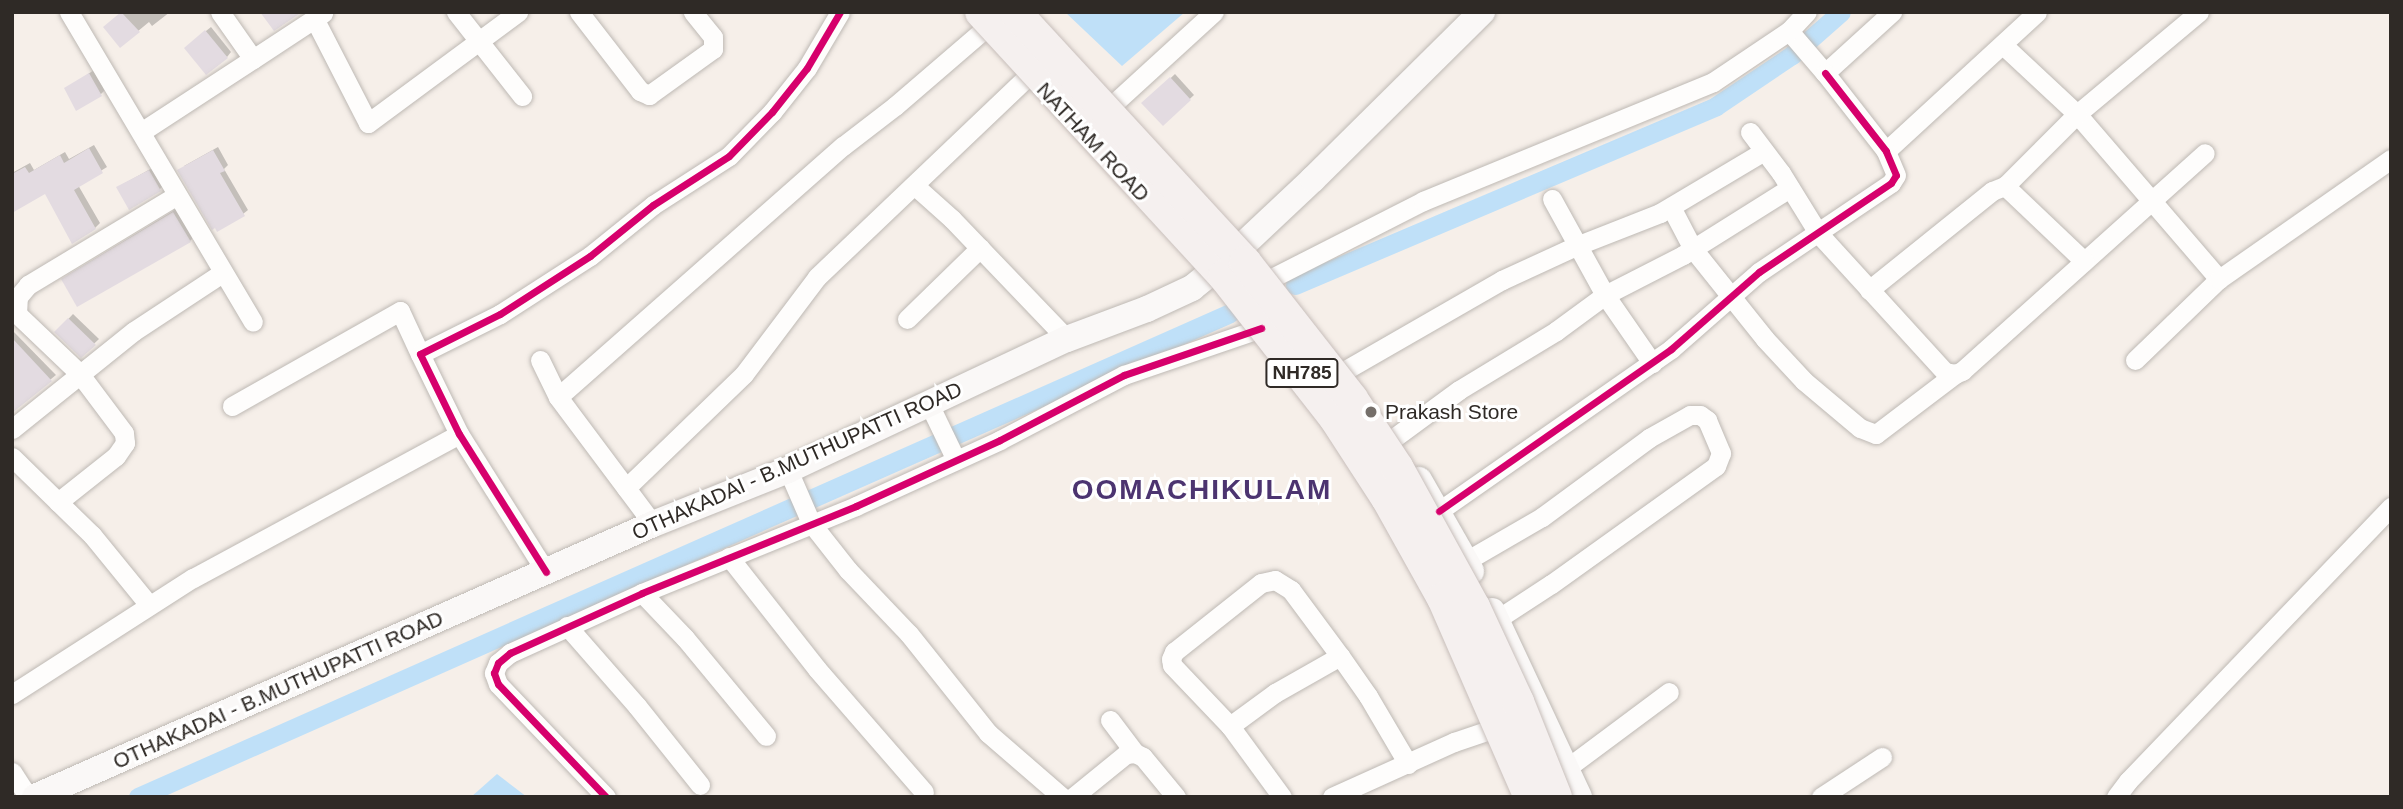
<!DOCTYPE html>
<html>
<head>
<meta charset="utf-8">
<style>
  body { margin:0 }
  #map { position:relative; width:2403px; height:809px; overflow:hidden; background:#f6efe9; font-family:Helvetica,sans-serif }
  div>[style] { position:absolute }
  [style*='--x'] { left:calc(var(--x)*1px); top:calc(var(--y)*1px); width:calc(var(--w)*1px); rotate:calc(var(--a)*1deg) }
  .water>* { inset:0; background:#bfe0f8 }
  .shadow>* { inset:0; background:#0003 }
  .canal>* { height:19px; margin:-9.5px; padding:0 9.5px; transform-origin:9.5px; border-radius:9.5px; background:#bfe0f8 }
  .building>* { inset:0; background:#e3dbe1 }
  .roads { filter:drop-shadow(0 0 2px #beb9b4) drop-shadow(0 0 2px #beb9b4) }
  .minor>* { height:19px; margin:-9.5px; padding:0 9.5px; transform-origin:9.5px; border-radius:9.5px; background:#fefdfc }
  .secondary>* { height:26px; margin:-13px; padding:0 13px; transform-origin:13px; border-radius:13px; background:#faf8f7 }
  .bridges { filter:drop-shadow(0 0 2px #c7beba) drop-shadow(0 0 2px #c7beba) }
  .trunk-bridge>* { height:32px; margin:-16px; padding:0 16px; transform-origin:16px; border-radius:16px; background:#f5f0ef }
  .cycleway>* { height:7px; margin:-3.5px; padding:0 3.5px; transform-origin:3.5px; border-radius:3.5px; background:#d6006c }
  .dots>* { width:19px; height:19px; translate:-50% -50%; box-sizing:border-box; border:4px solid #fff; border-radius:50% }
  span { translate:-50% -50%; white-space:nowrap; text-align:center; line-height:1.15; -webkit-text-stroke:6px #fff; paint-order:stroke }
  .shield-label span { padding:2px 5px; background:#fff; border:2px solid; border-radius:5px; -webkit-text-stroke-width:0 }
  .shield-label { font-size:19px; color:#2f2a26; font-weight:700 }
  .street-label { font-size:21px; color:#2f2a26 }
  .poi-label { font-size:21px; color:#2f2a26 }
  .left { translate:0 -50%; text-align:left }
  .district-label { font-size:28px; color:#4c3470; font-weight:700; letter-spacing:2px }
  .frame { position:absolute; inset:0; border:14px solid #2f2a26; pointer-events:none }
</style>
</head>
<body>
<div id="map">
  <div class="water">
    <i style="clip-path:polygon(1065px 12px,1185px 12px,1122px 66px)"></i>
    <i style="clip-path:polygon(497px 774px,527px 797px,471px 797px)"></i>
  </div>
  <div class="shadow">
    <i style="clip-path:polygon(123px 12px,170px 12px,152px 26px,149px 22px,120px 46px,109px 23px)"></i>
    <i style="clip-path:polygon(211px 27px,231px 52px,227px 57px,191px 43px)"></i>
    <i style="clip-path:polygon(94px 70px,105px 90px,101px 94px,66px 89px)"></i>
    <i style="clip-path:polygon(1175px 74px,1194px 95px,1163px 124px,1144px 103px)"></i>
    <i style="clip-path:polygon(94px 145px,107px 167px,78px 185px,100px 223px,95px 228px,73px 242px,45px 192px,12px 201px,12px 173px,30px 163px,34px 170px,65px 152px,69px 159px)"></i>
    <i style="clip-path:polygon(218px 147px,228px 165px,224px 169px,248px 210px,243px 214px,184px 166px)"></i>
    <i style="clip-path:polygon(154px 167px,164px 185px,160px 189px,118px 187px)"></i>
    <i style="clip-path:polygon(178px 208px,195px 236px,190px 241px,78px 304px,68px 275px)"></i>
    <i style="clip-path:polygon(73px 314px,99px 339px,81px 356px,56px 332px)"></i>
    <i style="clip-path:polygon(12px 330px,56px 375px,12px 411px)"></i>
  </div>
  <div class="canal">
    <i style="--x:1295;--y:285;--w:457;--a:-23"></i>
    <i style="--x:1716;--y:106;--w:92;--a:-33.9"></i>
    <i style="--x:1792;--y:55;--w:65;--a:-41.3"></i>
    <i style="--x:138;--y:797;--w:1194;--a:-23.9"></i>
  </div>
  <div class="building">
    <i style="clip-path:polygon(121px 12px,140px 32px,120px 48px,103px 27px)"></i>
    <i style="clip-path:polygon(260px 12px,302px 12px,274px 31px)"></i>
    <i style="clip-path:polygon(205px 30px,228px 58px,206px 75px,184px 48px)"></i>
    <i style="clip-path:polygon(89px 73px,102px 96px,76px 111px,64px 88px)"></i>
    <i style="clip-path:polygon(1170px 77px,1191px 100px,1163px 126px,1141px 103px)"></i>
    <i style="clip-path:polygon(89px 148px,103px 173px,74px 190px,96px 229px,72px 244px,45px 194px,12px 213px,12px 174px,25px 167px,29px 173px,60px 155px,64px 163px)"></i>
    <i style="clip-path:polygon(213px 150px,225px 171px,220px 173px,245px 216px,217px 232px,215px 228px,212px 230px,177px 170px)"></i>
    <i style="clip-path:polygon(149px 170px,161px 191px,129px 210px,116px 187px)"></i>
    <i style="clip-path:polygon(173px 212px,191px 242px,77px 307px,61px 279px)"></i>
    <i style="clip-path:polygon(68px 318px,96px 345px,81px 358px,54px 332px)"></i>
    <i style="clip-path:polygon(12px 338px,52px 381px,12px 413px)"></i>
  </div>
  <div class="roads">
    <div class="minor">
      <i style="--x:69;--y:12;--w:360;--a:59.3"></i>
      <i style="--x:220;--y:12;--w:57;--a:54.9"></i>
      <i style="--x:253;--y:59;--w:84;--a:-33.3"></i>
      <i style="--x:456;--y:12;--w:107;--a:51.8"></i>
      <i style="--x:579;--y:12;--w:100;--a:52.3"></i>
      <i style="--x:640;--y:91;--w:10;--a:24"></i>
      <i style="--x:649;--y:95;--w:79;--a:-35.7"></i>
      <i style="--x:713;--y:49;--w:12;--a:-90"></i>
      <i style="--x:713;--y:37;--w:32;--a:-129"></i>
      <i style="--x:2199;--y:12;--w:159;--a:140.1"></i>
      <i style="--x:2077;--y:114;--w:218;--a:49.3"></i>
      <i style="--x:314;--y:18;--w:118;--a:62.8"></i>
      <i style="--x:368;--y:123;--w:187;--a:-36.5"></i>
      <i style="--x:1789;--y:31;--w:55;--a:49.4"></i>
      <i style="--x:1825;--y:73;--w:91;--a:-42.3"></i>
      <i style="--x:2003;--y:45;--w:101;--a:43"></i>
      <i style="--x:2077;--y:114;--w:102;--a:135"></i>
      <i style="--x:1112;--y:105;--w:138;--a:-42.4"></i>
      <i style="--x:141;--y:132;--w:134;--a:-33.1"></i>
      <i style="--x:1750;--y:132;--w:51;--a:52.9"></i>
      <i style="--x:1781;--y:173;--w:70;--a:58.3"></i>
      <i style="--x:1818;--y:233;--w:188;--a:47.6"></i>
      <i style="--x:1945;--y:372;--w:10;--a:11"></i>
      <i style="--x:1955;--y:374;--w:8;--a:-23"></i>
      <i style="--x:1962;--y:371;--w:326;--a:-41.9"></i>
      <i style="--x:1886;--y:151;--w:205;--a:-42.6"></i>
      <i style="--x:914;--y:185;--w:51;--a:41.8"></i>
      <i style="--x:952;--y:219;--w:166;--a:46.2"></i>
      <i style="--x:1552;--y:199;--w:110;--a:61.1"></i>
      <i style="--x:1605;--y:295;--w:83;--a:55.3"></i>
      <i style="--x:1671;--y:207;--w:47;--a:62.4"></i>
      <i style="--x:1693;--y:249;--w:115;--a:51.3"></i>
      <i style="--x:1765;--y:339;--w:57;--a:47.1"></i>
      <i style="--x:1804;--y:381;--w:73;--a:40"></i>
      <i style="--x:1860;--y:428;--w:17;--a:21"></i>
      <i style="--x:1876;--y:434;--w:99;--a:-37.2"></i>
      <i style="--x:1270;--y:279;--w:172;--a:-27"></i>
      <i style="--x:1423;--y:201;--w:313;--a:-22.3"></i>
      <i style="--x:1713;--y:82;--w:92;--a:-33.9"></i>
      <i style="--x:1789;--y:31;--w:26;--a:-47"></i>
      <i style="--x:1869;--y:290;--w:158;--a:-38.8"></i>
      <i style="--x:1992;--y:191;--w:14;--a:-21"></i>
      <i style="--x:2005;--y:186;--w:109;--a:43.5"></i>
      <i style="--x:907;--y:319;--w:102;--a:-44.2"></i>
      <i style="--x:540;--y:360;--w:41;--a:64.1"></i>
      <i style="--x:558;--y:397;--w:159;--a:53.2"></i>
      <i style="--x:2135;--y:360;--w:117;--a:-44"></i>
      <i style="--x:2219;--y:279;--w:210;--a:-34.9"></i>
      <i style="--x:1342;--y:372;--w:185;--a:-29.9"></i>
      <i style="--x:1502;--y:280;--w:81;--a:-24.7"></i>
      <i style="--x:1576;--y:246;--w:90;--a:-21.4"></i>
      <i style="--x:1660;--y:213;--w:121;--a:-30.8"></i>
      <i style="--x:558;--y:397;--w:380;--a:-41.4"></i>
      <i style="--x:843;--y:146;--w:66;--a:-37.6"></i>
      <i style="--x:895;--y:106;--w:121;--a:-40.7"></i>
      <i style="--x:929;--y:404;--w:62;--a:64.3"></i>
      <i style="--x:232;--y:406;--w:193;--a:-29.5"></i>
      <i style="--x:400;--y:311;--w:47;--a:65.1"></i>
      <i style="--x:12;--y:429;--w:156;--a:-38.8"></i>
      <i style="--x:134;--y:331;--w:105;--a:-33.4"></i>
      <i style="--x:1391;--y:440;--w:84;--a:-36.3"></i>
      <i style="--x:1459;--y:390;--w:114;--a:-31.3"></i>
      <i style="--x:1556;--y:331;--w:61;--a:-36.3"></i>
      <i style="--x:1605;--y:295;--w:88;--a:-27.1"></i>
      <i style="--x:1683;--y:255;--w:126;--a:-32.1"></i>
      <i style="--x:12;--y:457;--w:112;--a:44.3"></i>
      <i style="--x:92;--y:535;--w:90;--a:50.8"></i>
      <i style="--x:788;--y:470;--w:58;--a:66.5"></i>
      <i style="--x:811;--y:523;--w:60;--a:51.8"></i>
      <i style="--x:848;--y:570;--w:88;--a:46.4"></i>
      <i style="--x:909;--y:634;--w:127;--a:51.4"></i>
      <i style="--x:988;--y:733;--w:98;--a:40.9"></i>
      <i style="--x:626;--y:488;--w:164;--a:-44"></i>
      <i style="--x:744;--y:374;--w:121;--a:-53"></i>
      <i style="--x:817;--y:277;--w:294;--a:-43.6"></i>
      <i style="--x:58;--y:502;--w:74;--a:-38.4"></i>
      <i style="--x:116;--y:456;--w:16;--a:-55"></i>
      <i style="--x:125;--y:443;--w:10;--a:-96"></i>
      <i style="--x:124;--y:433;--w:75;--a:-126.9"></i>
      <i style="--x:79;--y:373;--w:86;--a:-136.4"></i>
      <i style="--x:17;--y:314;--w:17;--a:-87"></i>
      <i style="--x:18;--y:297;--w:16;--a:-50"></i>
      <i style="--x:28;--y:285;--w:174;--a:-31.1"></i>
      <i style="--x:1439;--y:511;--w:283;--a:-34.9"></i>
      <i style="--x:1671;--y:349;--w:117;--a:-41.2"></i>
      <i style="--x:1759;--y:272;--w:159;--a:-34"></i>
      <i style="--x:1891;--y:183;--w:9;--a:-58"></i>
      <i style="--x:1896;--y:175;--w:26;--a:-113"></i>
      <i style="--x:1886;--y:151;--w:99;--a:-128"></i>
      <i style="--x:729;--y:557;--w:142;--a:51.8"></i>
      <i style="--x:817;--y:669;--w:163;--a:49"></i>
      <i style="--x:1466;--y:561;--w:88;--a:-30.1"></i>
      <i style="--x:1542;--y:517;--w:133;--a:-36.4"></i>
      <i style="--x:1649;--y:438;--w:47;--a:-29.3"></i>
      <i style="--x:1690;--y:415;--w:10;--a:0"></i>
      <i style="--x:1700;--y:415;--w:9;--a:36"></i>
      <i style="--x:1707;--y:420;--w:36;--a:67"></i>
      <i style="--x:1721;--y:453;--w:14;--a:111"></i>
      <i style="--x:1716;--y:466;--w:203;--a:144.4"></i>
      <i style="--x:1551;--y:584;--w:66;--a:146.8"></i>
      <i style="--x:546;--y:572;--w:163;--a:-122.2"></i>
      <i style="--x:459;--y:434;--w:89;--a:-116"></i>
      <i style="--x:420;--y:354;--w:89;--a:-26.6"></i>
      <i style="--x:500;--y:314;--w:107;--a:-32.8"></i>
      <i style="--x:590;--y:256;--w:81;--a:-39"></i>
      <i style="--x:653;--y:205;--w:90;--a:-32.8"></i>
      <i style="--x:729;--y:156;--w:62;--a:-45.7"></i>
      <i style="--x:772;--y:112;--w:56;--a:-51.5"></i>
      <i style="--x:807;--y:68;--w:65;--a:-59.5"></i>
      <i style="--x:642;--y:593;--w:62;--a:46.3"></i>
      <i style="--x:685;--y:638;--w:127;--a:50.4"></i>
      <i style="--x:567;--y:626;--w:106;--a:48.8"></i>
      <i style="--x:637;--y:706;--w:101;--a:51.4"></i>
      <i style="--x:12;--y:694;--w:215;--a:-32.7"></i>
      <i style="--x:193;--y:578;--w:302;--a:-28.4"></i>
      <i style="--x:1110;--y:720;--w:41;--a:52.9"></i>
      <i style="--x:1230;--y:726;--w:84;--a:-133.6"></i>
      <i style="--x:1172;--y:665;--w:6;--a:-99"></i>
      <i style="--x:1171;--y:659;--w:8;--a:-67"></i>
      <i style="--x:1174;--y:652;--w:111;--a:-38.4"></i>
      <i style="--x:1261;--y:583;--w:14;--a:-12"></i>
      <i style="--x:1275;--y:580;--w:19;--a:32"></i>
      <i style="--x:1291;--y:590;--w:82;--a:53.4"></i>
      <i style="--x:1567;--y:768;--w:127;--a:-36.7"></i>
      <i style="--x:12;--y:772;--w:30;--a:57"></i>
      <i style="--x:606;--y:797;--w:156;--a:-133.7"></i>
      <i style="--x:498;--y:684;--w:12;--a:-110"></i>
      <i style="--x:494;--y:673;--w:11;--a:-68"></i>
      <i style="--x:498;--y:663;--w:16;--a:-40"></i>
      <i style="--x:510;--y:653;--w:145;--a:-24.4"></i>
      <i style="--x:642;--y:593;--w:231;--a:-22.1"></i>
      <i style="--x:856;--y:506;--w:158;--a:-24.6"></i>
      <i style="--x:1000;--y:440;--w:140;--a:-27.7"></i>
      <i style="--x:1124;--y:375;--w:145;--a:-18.9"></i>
      <i style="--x:1073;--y:797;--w:68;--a:-39.1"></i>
      <i style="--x:1126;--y:754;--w:9;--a:-6"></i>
      <i style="--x:1135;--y:753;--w:9;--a:27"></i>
      <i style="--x:1143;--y:757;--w:52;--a:50.5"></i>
      <i style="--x:1282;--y:797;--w:88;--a:-126.2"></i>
      <i style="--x:1230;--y:726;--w:56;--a:-36.3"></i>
      <i style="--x:1275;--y:693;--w:75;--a:-29.6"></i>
      <i style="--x:1340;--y:656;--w:49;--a:55"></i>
      <i style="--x:1368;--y:696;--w:79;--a:59.5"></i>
      <i style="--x:1332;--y:797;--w:134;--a:-24.3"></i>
      <i style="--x:1454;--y:742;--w:46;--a:-18.8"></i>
      <i style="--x:1821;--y:797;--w:73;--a:-33.3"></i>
      <i style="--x:2116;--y:797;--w:20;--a:-53"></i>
      <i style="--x:2128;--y:781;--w:380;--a:-46.2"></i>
    </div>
    <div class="secondary">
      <i style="--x:1419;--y:480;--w:105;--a:60.3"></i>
      <i style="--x:1492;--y:611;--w:205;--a:64.9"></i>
      <i style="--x:35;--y:797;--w:676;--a:-23.83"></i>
      <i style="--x:653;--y:524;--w:145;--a:-21.8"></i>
      <i style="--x:788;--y:470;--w:308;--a:-25.2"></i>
      <i style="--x:1067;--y:339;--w:85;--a:-20.6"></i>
      <i style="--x:1147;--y:309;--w:50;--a:-25"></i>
      <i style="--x:1192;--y:288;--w:48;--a:-39"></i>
      <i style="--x:1229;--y:258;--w:115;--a:-43.2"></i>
      <i style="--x:1313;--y:179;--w:238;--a:-44.7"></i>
    </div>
  </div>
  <div class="bridges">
    <div class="trunk-bridge">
      <i style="--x:981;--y:12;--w:359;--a:47.4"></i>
      <i style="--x:1224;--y:276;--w:180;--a:52"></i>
      <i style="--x:1335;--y:418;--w:95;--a:57"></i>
      <i style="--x:1387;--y:498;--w:115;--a:60.8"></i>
      <i style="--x:1443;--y:598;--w:217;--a:66.4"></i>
      <i style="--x:1015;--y:12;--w:340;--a:47.4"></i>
      <i style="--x:1245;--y:262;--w:174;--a:52"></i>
      <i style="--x:1352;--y:399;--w:82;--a:56.5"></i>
      <i style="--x:1397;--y:467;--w:160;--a:61.2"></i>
      <i style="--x:1474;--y:607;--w:105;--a:65.1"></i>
      <i style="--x:1518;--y:702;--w:102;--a:68.2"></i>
    </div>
  </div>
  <div class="cycleway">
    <i style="--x:1439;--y:511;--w:283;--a:-34.9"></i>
    <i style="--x:1671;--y:349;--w:117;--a:-41.2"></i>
    <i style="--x:1759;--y:272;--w:159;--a:-34"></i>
    <i style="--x:1891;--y:183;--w:9;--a:-58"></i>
    <i style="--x:1896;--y:175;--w:26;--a:-113"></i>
    <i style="--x:1886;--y:151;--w:99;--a:-128"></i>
    <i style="--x:546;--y:572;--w:163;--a:-122.2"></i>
    <i style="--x:459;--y:434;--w:89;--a:-116"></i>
    <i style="--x:420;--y:354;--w:89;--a:-26.6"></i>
    <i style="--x:500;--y:314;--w:107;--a:-32.8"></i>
    <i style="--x:590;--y:256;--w:81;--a:-39"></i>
    <i style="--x:653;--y:205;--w:90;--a:-32.8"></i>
    <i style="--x:729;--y:156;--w:62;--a:-45.7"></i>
    <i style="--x:772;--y:112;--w:56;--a:-51.5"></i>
    <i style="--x:807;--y:68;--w:65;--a:-59.5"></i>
    <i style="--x:606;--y:797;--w:156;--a:-133.7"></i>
    <i style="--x:498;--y:684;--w:12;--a:-110"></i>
    <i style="--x:494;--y:673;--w:11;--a:-68"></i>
    <i style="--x:498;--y:663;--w:16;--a:-40"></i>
    <i style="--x:510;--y:653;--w:145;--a:-24.4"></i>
    <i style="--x:642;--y:593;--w:231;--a:-22.1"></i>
    <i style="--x:856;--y:506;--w:158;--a:-24.6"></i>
    <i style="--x:1000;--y:440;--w:140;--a:-27.7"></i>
    <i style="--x:1124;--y:375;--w:145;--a:-18.9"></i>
  </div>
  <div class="dots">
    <i style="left:1371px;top:412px;background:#756f6a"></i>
  </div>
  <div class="shield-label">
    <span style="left:1302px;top:373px">NH785</span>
  </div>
  <div class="street-label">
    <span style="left:1093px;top:142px;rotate:47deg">NATHAM ROAD</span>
    <span style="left:797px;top:461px;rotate:-24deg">OTHAKADAI - B.MUTHUPATTI ROAD</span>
    <span style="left:278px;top:690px;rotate:-24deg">OTHAKADAI - B.MUTHUPATTI ROAD</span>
  </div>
  <div class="poi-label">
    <span class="left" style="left:1385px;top:412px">Prakash Store</span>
  </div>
  <div class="district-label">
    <span style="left:1202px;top:490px">OOMACHIKULAM</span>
  </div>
  <div class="frame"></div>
</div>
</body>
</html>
